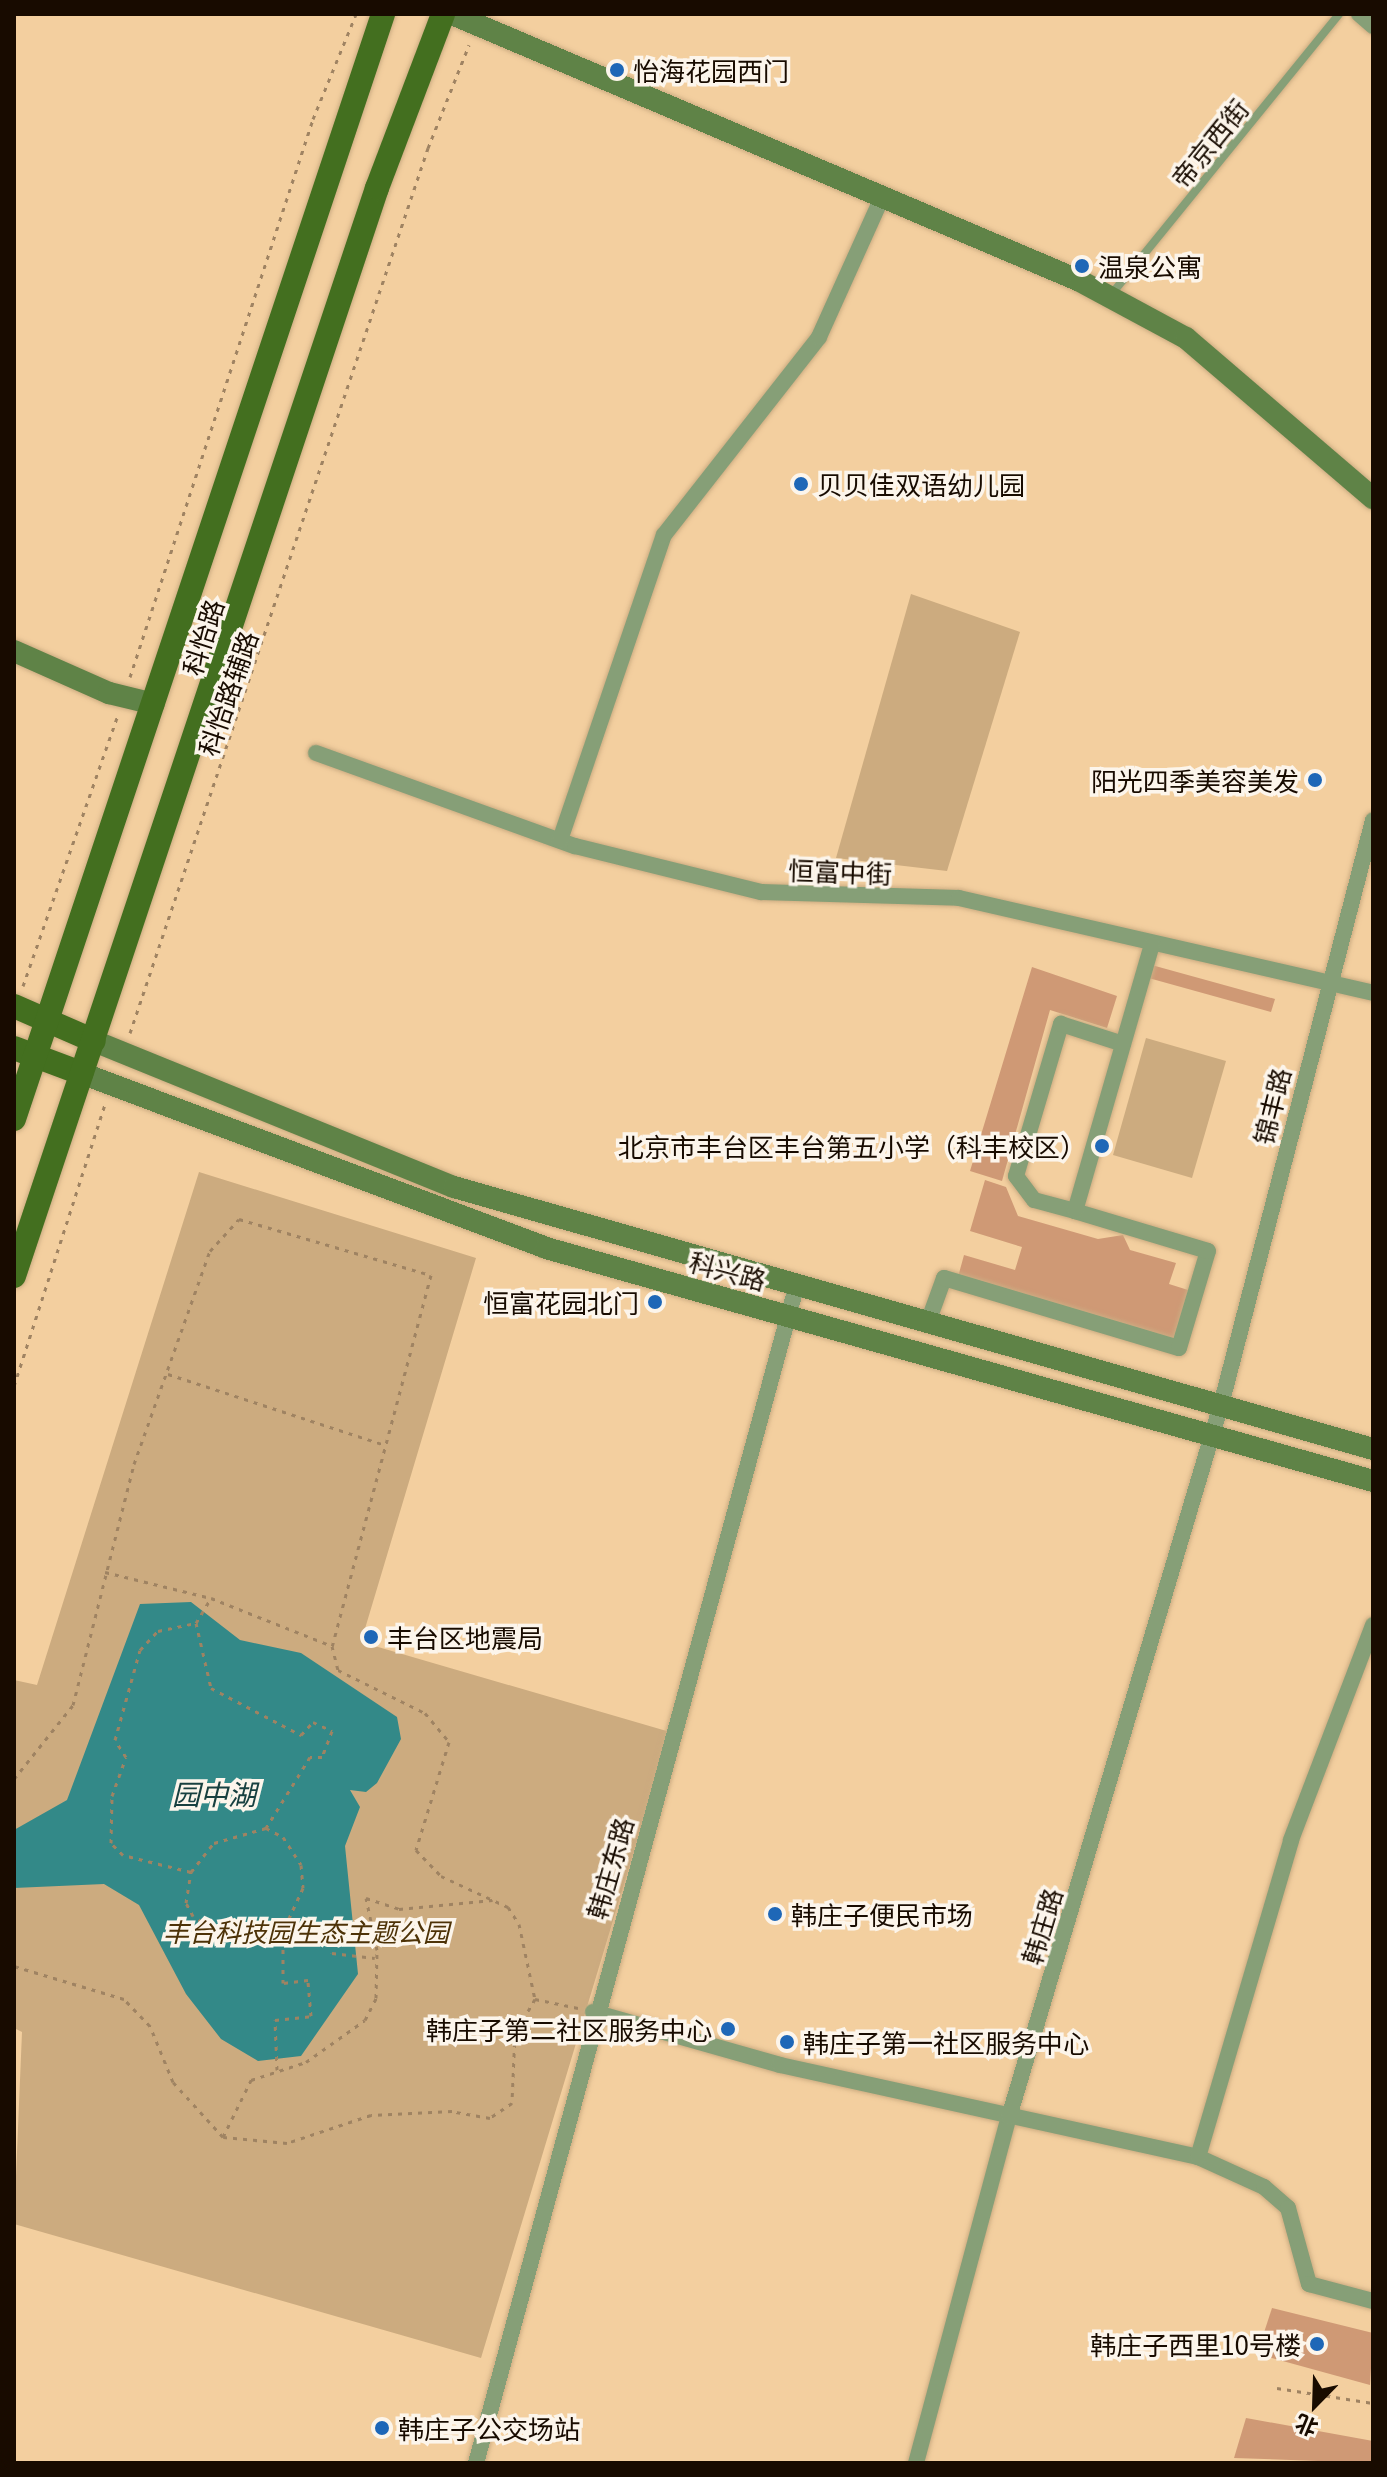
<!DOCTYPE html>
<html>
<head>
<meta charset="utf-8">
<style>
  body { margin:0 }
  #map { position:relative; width:1387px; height:2477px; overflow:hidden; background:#f3cf9f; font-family:Georgia,"Noto Sans SC",serif }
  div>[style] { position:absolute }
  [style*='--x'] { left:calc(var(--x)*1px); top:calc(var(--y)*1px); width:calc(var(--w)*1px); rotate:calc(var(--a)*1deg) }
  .green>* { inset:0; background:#ccab7f }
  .water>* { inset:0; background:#338988 }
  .building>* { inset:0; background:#cf9975 }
  .path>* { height:3px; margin-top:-1.5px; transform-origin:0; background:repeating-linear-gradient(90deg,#9f8362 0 4px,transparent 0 10px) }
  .roads { filter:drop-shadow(0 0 2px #ccac82) drop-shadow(0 0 2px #ccac82) }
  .lane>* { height:8px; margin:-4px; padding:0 4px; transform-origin:4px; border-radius:4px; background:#869f77 }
  .street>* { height:16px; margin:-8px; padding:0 8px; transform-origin:8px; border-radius:8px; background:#869f77 }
  .secondary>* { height:22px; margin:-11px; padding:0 11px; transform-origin:11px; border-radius:11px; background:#5f8347 }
  .primary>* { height:24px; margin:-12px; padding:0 12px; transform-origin:12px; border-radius:12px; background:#436f1f }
  .dots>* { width:22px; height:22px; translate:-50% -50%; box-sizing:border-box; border:4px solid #fcf5eb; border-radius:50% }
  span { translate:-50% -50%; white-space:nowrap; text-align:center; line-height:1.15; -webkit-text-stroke:7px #fcf5eb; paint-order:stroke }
  .poi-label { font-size:26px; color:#180b00 }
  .left { translate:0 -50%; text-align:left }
  .right { translate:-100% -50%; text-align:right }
  .street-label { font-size:26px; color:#180b00 }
  .park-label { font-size:26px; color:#4d3207; font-style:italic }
  .water-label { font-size:28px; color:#184040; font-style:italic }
  .frame { position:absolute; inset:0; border:16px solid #180b00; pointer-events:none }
  .north { position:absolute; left:1275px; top:2365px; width:80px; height:80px; -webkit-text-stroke:6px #fcf5eb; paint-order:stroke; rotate:203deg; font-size:22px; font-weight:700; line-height:32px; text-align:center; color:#180b00 }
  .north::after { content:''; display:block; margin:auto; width:28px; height:36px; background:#180b00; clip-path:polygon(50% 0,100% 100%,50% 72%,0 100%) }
</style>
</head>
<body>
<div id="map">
  <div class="green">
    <i style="clip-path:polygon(911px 594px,1020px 632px,947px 871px,836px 858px)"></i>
    <i style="clip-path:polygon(1146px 1038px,1226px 1061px,1192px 1178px,1113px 1155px)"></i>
    <i style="clip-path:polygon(199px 1172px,476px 1258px,361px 1642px,670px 1732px,481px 2358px,14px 2224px,22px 2032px,14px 2028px,14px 1680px,37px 1685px)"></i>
  </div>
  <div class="water">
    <i style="clip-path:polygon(191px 1602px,240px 1640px,301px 1653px,397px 1717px,401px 1739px,377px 1783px,366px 1792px,350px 1790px,360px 1807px,345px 1846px,358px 1974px,301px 2056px,258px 2061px,221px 2039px,186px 1994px,139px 1905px,104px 1884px,14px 1888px,14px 1830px,67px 1800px,140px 1604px)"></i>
  </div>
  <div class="building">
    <i style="clip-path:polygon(1148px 964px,1275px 999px,1271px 1012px,1145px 977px)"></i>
    <i style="clip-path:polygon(1032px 967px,1117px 996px,1107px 1028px,1050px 1010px,1002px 1181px,970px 1171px)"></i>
    <i style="clip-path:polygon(985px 1180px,1006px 1187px,1018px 1216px,1098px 1239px,1123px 1235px,1130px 1250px,1176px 1263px,1169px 1284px,1188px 1290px,1174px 1340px,958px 1277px,964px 1255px,1015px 1270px,1022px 1247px,970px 1231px)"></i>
    <i style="clip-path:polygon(1272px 2308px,1373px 2333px,1370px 2385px,1257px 2354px)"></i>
    <i style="clip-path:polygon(1246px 2418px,1373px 2441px,1373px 2463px,1234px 2458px)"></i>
  </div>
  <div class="path">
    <i style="--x:130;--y:677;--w:587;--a:-71.84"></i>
    <i style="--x:313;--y:119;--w:113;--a:-67.7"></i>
    <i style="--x:23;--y:986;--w:288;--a:-70.7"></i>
    <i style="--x:130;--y:1033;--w:934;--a:-71.39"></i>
    <i style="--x:428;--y:148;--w:111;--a:-68.3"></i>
    <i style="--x:168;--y:1374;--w:228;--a:18.1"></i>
    <i style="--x:14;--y:1386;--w:296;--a:-72.1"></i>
    <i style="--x:105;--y:1572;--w:109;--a:13.8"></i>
    <i style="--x:211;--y:1598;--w:130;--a:21.6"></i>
    <i style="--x:196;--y:1623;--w:67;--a:77"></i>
    <i style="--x:211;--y:1688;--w:102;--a:27.6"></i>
    <i style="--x:301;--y:1735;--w:18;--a:-47"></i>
    <i style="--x:313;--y:1722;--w:21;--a:25"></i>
    <i style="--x:332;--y:1731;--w:28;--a:111"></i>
    <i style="--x:322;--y:1757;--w:12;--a:180"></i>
    <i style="--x:310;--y:1757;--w:84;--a:121.8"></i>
    <i style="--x:266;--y:1828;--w:19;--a:28"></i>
    <i style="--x:283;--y:1837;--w:33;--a:57"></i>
    <i style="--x:301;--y:1865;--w:23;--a:85"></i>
    <i style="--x:303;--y:1888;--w:47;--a:114.9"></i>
    <i style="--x:283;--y:1931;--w:56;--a:172.9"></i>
    <i style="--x:227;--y:1938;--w:40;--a:-147.1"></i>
    <i style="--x:193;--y:1916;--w:15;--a:-118"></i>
    <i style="--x:186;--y:1903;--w:31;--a:-81"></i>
    <i style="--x:191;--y:1872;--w:70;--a:-166"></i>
    <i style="--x:123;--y:1855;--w:17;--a:-135"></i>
    <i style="--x:111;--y:1843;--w:47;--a:-88.8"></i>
    <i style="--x:112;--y:1796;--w:41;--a:-70.3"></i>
    <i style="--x:126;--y:1757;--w:20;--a:-123"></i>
    <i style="--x:115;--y:1740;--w:93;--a:-74.5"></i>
    <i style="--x:140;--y:1650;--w:26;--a:-47"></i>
    <i style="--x:158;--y:1631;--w:39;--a:-12"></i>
    <i style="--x:196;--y:1623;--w:29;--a:-59"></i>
    <i style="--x:14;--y:1779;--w:95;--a:-51.4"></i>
    <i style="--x:73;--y:1705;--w:249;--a:-75.8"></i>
    <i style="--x:134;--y:1464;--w:226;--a:-70.4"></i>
    <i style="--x:210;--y:1251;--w:43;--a:-47.8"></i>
    <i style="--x:239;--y:1219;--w:200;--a:16.3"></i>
    <i style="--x:431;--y:1275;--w:384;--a:104.9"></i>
    <i style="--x:332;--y:1646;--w:25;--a:76"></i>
    <i style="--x:338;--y:1670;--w:97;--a:26.3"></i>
    <i style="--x:425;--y:1713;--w:38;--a:50"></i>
    <i style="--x:449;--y:1742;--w:113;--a:107"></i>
    <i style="--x:416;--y:1850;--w:36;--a:46"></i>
    <i style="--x:441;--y:1876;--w:74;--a:24.8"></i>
    <i style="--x:508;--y:1907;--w:20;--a:57"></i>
    <i style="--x:519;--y:1924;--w:77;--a:78"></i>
    <i style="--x:535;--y:1999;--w:39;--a:120"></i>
    <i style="--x:515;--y:2033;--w:70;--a:92.5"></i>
    <i style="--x:512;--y:2103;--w:27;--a:146"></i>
    <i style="--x:490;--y:2118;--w:39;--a:-170"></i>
    <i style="--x:452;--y:2111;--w:81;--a:177.2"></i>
    <i style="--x:371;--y:2115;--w:89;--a:161.6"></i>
    <i style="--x:287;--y:2143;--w:64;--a:-174.6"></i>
    <i style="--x:223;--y:2137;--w:74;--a:-132.3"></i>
    <i style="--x:173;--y:2082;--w:61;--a:-112.3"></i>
    <i style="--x:150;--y:2026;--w:37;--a:-134"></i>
    <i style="--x:124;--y:1999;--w:115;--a:-163.3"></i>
    <i style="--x:191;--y:1872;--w:37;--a:-52"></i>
    <i style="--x:214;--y:1843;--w:54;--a:-16.1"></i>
    <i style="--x:535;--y:1999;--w:44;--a:11.8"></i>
    <i style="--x:277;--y:2070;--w:50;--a:-92.3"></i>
    <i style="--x:275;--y:2020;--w:36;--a:-6"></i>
    <i style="--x:311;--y:2016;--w:36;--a:-95"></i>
    <i style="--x:308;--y:1980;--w:25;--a:173"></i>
    <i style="--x:283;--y:1983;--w:52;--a:-90"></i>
    <i style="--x:283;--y:1931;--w:45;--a:2.5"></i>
    <i style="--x:328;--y:1933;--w:20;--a:79"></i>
    <i style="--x:332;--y:1953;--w:43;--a:6.6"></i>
    <i style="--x:223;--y:2137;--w:64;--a:-63.8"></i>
    <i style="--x:251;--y:2080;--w:58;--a:-18.1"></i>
    <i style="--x:306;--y:2062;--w:72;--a:-35.4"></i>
    <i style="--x:365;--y:2020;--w:25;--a:-63"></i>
    <i style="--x:376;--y:1998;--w:48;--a:-88.8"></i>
    <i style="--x:377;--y:1950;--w:53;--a:-101.9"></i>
    <i style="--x:366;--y:1898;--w:35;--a:18"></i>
    <i style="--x:399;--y:1909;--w:94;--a:-5.5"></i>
    <i style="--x:1277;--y:2388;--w:97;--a:8.9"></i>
  </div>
  <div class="roads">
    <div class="lane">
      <i style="--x:1110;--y:296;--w:363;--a:-50.9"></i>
    </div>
    <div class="street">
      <i style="--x:1359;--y:14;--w:18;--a:41"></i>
      <i style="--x:316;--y:753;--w:275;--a:19.8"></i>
      <i style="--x:575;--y:846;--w:192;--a:13.9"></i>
      <i style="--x:761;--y:892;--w:198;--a:1.7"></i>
      <i style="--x:959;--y:898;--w:425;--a:12.9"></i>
      <i style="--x:560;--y:840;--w:322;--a:-71.2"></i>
      <i style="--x:664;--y:535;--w:251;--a:-51.9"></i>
      <i style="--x:819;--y:337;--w:156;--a:-65.7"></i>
      <i style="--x:1075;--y:1211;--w:42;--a:-165"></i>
      <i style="--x:1034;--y:1200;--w:30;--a:-127"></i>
      <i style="--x:1016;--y:1176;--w:159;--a:-73.5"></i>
      <i style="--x:1061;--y:1024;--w:65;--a:17.9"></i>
      <i style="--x:927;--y:1325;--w:50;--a:-70.1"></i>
      <i style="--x:944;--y:1278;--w:245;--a:16.6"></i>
      <i style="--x:1179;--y:1348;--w:101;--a:-73.4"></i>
      <i style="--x:1208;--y:1251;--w:139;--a:-163.3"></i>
      <i style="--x:1075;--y:1211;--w:277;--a:-73.9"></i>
      <i style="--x:593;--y:2012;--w:194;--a:15.8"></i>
      <i style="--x:780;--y:2065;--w:428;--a:12.4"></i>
      <i style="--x:1198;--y:2157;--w:72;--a:24.4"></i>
      <i style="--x:1264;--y:2187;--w:32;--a:41"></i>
      <i style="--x:1288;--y:2208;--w:79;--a:74.6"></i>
      <i style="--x:1309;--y:2284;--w:66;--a:14.9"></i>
      <i style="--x:1198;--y:2157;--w:330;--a:-73.6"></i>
      <i style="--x:1291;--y:1840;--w:230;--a:-69.1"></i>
      <i style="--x:476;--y:2463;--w:1218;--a:-74.77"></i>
      <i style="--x:916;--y:2463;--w:358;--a:-75"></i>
      <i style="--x:1009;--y:2117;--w:743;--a:-73.42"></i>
      <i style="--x:1221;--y:1405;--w:604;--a:-75.43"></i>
    </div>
    <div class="secondary">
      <i style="--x:452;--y:14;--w:682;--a:23.03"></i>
      <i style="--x:1080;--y:281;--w:120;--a:28.3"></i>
      <i style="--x:1186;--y:338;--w:246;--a:40.6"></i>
      <i style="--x:14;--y:651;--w:104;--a:23.9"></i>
      <i style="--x:109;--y:693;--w:46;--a:13.7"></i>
      <i style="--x:94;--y:1041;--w:388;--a:22.1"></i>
      <i style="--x:454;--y:1187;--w:956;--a:15.91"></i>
      <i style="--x:81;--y:1073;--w:497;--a:20.6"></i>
      <i style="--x:546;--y:1248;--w:859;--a:15.73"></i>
    </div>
    <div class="primary">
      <i style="--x:14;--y:1006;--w:87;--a:23.6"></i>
      <i style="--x:14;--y:1048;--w:72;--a:20.5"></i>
      <i style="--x:14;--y:1119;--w:1165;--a:-71.53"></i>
      <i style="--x:14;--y:1276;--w:1147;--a:-71.55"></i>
      <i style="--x:377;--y:188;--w:186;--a:-69.2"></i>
    </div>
  </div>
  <div class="dots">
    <i style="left:617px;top:70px;background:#1e67b7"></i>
    <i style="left:1082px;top:266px;background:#1e67b7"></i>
    <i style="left:801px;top:484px;background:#1e67b7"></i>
    <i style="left:1315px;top:780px;background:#1e67b7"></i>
    <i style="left:1102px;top:1146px;background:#1e67b7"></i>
    <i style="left:655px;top:1302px;background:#1e67b7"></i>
    <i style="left:371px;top:1637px;background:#1e67b7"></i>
    <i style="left:775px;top:1914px;background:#1e67b7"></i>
    <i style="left:728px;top:2029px;background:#1e67b7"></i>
    <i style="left:787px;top:2042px;background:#1e67b7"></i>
    <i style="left:1317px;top:2344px;background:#1e67b7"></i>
    <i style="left:382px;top:2428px;background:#1e67b7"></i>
  </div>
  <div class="poi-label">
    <span class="left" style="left:633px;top:70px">怡海花园西门</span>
    <span class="left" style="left:1098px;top:266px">温泉公寓</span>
    <span class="left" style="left:817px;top:484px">贝贝佳双语幼儿园</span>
    <span class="right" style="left:1299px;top:780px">阳光四季美容美发</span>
    <span class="right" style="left:1086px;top:1146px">北京市丰台区丰台第五小学（科丰校区）</span>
    <span class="right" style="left:639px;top:1302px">恒富花园北门</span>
    <span class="left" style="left:387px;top:1637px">丰台区地震局</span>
    <span class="left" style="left:791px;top:1914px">韩庄子便民市场</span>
    <span class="right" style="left:712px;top:2029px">韩庄子第二社区服务中心</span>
    <span class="left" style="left:803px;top:2042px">韩庄子第一社区服务中心</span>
    <span class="right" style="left:1301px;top:2344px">韩庄子西里10号楼</span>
    <span class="left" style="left:398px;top:2428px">韩庄子公交场站</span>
  </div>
  <div class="street-label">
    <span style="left:1209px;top:143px;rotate:-51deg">帝京西街</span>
    <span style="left:202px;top:637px;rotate:-72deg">科怡路</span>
    <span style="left:227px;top:693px;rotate:-71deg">科怡路辅路</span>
    <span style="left:840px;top:871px;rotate:2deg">恒富中街</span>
    <span style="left:1271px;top:1106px;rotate:-76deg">锦丰路</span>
    <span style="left:728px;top:1270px;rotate:15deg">科兴路</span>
    <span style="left:609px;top:1868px;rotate:-74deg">韩庄东路</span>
    <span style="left:1041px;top:1926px;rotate:-73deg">韩庄路</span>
  </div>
  <div class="park-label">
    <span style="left:306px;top:1931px">丰台科技园生态主题公园</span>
  </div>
  <div class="water-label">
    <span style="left:214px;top:1793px">园中湖</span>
  </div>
  <div class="frame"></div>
  <div class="north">北</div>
</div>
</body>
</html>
